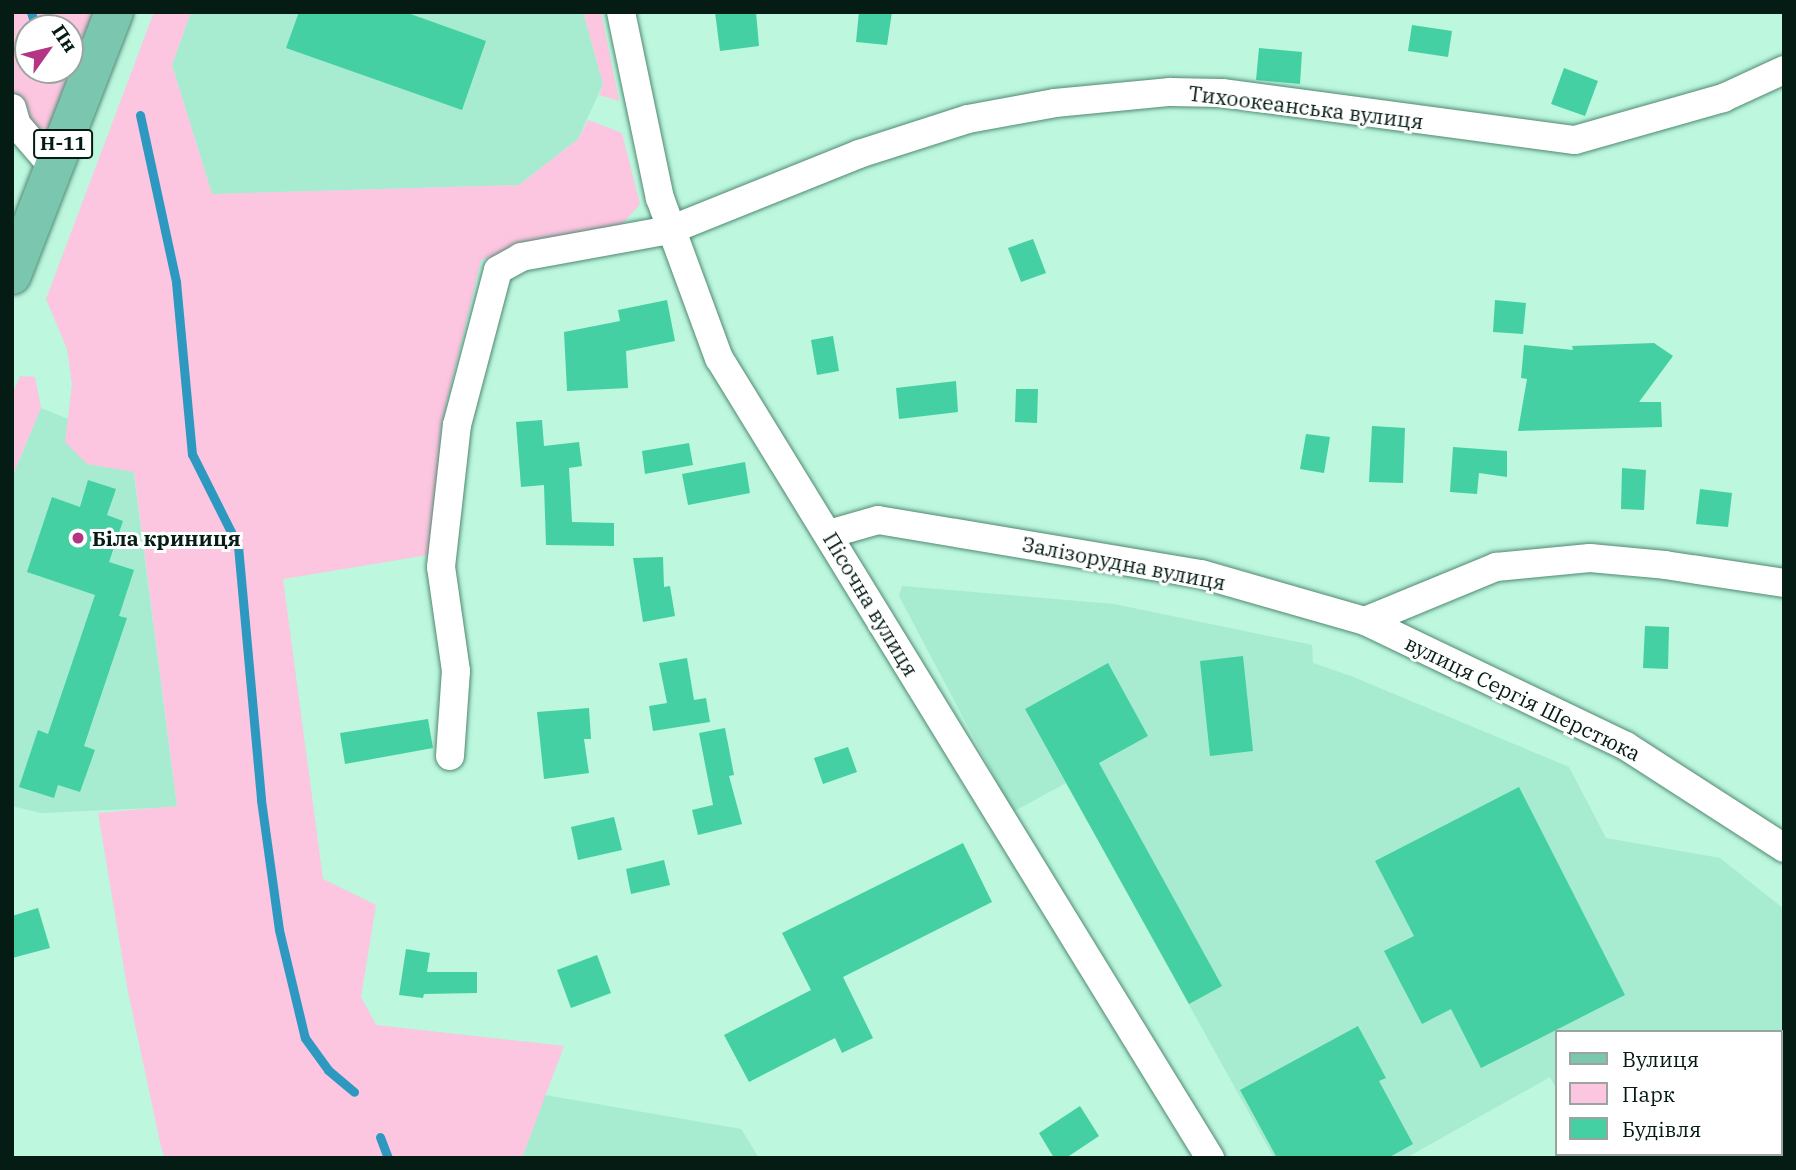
<!DOCTYPE html>
<html>
<head>
<meta charset="utf-8">
<style>
  body { margin:0 }
  #map { position:relative; width:1796px; height:1170px; overflow:hidden; background:#bcf7de; font-family:"IBM Plex Serif",serif }
  div>[style] { position:absolute }
  [style*='--x'] { left:calc(var(--x)*1px); top:calc(var(--y)*1px); width:calc(var(--w)*1px); rotate:calc(var(--a)*1deg) }
  .built>* { inset:0; background:#a7ecd0 }
  .green>* { inset:0; background:#fcc5e0 }
  .stream>* { height:9px; margin:-4.5px; padding:0 4.5px; transform-origin:4.5px; border-radius:4.5px; background:#2e99c0 }
  .building>* { inset:0; background:#44d0a3 }
  .roads { filter:drop-shadow(0 0 2px #518973) drop-shadow(0 0 2px #518973) }
  .street>* { height:28px; margin:-14px; padding:0 14px; transform-origin:14px; border-radius:14px; background:#fff }
  .primary>* { height:38px; margin:-19px; padding:0 19px; transform-origin:19px; border-radius:19px; background:#7ac6af }
  .dots>* { width:19px; height:19px; translate:-50% -50%; box-sizing:border-box; border:4px solid #fff; border-radius:50% }
  span { translate:-50% -50%; white-space:nowrap; text-align:center; line-height:1.15; -webkit-text-stroke:6px #fff; paint-order:stroke }
  .shield-label span { padding:2px 5px; background:#fff; border:2px solid; border-radius:5px; -webkit-text-stroke-width:0 }
  .shield-label { font-size:19px; color:#051c14; font-weight:700 }
  .street-label { font-size:21px; color:#051c14 }
  .poi-label { font-size:21px; color:#051c14; font-weight:700 }
  .left { translate:0 -50%; text-align:left }
  .frame { position:absolute; inset:0; border:14px solid #051c14; pointer-events:none }
  .legend { position:absolute; left:1555px; top:1030px; width:228px; height:126px; box-sizing:border-box; background:#fff; border:2px solid #9ba4a1; margin:0; padding:9px 12px; list-style:none; font-size:21px; color:#051c14 }
  .legend li { display:flex; align-items:center; gap:14px; height:35px }
  .legend b { width:35px; border:2px solid #9ba4a1 }
  .north { position:absolute; left:14px; top:14px; width:70px; height:70px; box-sizing:border-box; background:#fff; border:2px solid #9ba4a1; border-radius:50%; rotate:56deg; font-size:19px; font-weight:700; line-height:28px; text-align:center; color:#051c14 }
  .north::after { content:''; display:block; margin:auto; width:24px; height:32px; background:#b43583; clip-path:polygon(50% 0,100% 100%,50% 72%,0 100%) }
</style>
</head>
<body>
<div id="map">
  <div class="built">
    <i style="clip-path:polygon(191px 12px,583px 12px,603px 84px,578px 139px,519px 185px,212px 194px,172px 65px)"></i>
    <i style="clip-path:polygon(41px 408px,130px 444px,177px 807px,41px 813px,12px 806px,12px 477px)"></i>
    <i style="clip-path:polygon(902px 586px,1114px 604px,1312px 645px,1313px 663px,1351px 676px,1569px 767px,1606px 838px,1720px 858px,1784px 909px,1784px 1158px,1596px 1158px,1594px 1154px,1780px 1154px,1780px 1032px,1556px 1032px,1556px 1088px,1550px 1077px,1406px 1158px,1274px 1158px,1066px 783px,1013px 812px,899px 596px)"></i>
    <i style="clip-path:polygon(545px 1095px,741px 1129px,759px 1158px,522px 1158px)"></i>
  </div>
  <div class="green">
    <i style="clip-path:polygon(evenodd,12px 12px,114px 12px,54px 168px,12px 108px,12px 12px,28px 28px,70px 28px,70px 70px,28px 70px,28px 28px)"></i>
    <i style="clip-path:polygon(154px 12px,191px 12px,172px 65px,212px 194px,519px 185px,578px 139px,588px 120px,622px 133px,640px 204px,621px 226px,481px 260px,441px 427px,434px 554px,283px 579px,323px 879px,376px 905px,361px 997px,376px 1025px,564px 1046px,522px 1158px,165px 1158px,161px 1147px,128px 992px,98px 813px,177px 806px,134px 472px,87px 464px,65px 442px,72px 384px,67px 349px,46px 299px)"></i>
    <i style="clip-path:polygon(583px 12px,601px 12px,619px 101px,599px 95px,603px 84px)"></i>
    <i style="clip-path:polygon(20px 376px,35px 377px,41px 408px,12px 477px,12px 395px)"></i>
  </div>
  <div class="stream">
    <i style="--x:31;--y:12;--w:17;--a:73"></i>
    <i style="--x:140;--y:115;--w:171;--a:77.8"></i>
    <i style="--x:176;--y:282;--w:173;--a:84.7"></i>
    <i style="--x:192;--y:454;--w:103;--a:63.4"></i>
    <i style="--x:238;--y:546;--w:255;--a:84.8"></i>
    <i style="--x:261;--y:800;--w:131;--a:82.1"></i>
    <i style="--x:279;--y:930;--w:111;--a:76.5"></i>
    <i style="--x:305;--y:1038;--w:39;--a:54"></i>
    <i style="--x:328;--y:1070;--w:34;--a:40"></i>
    <i style="--x:380;--y:1137;--w:22;--a:69"></i>
  </div>
  <div class="building">
    <i style="clip-path:polygon(299px 12px,405px 12px,486px 41px,462px 110px,286px 48px)"></i>
    <i style="clip-path:polygon(715px 12px,756px 12px,759px 46px,720px 51px)"></i>
    <i style="clip-path:polygon(859px 12px,892px 12px,887px 45px,856px 42px)"></i>
    <i style="clip-path:polygon(1412px 25px,1452px 31px,1448px 57px,1408px 51px)"></i>
    <i style="clip-path:polygon(1259px 48px,1302px 52px,1300px 84px,1256px 80px)"></i>
    <i style="clip-path:polygon(1564px 68px,1598px 81px,1585px 116px,1551px 104px)"></i>
    <i style="clip-path:polygon(1033px 239px,1046px 273px,1021px 282px,1008px 248px)"></i>
    <i style="clip-path:polygon(667px 300px,675px 341px,626px 351px,628px 388px,567px 391px,564px 332px,620px 321px,618px 310px)"></i>
    <i style="clip-path:polygon(1495px 300px,1526px 303px,1523px 334px,1493px 332px)"></i>
    <i style="clip-path:polygon(833px 336px,839px 371px,817px 375px,811px 340px)"></i>
    <i style="clip-path:polygon(1654px 343px,1673px 356px,1639px 402px,1661px 402px,1662px 427px,1518px 431px,1527px 379px,1521px 378px,1524px 345px,1573px 350px,1572px 346px)"></i>
    <i style="clip-path:polygon(956px 381px,958px 412px,899px 419px,896px 388px)"></i>
    <i style="clip-path:polygon(1016px 389px,1038px 389px,1037px 423px,1015px 422px)"></i>
    <i style="clip-path:polygon(542px 420px,544px 446px,579px 442px,582px 466px,569px 468px,572px 522px,614px 523px,614px 546px,546px 545px,544px 485px,521px 487px,516px 422px)"></i>
    <i style="clip-path:polygon(1372px 426px,1405px 428px,1403px 483px,1369px 482px)"></i>
    <i style="clip-path:polygon(1306px 434px,1330px 437px,1324px 473px,1300px 469px)"></i>
    <i style="clip-path:polygon(689px 443px,693px 465px,645px 474px,642px 451px)"></i>
    <i style="clip-path:polygon(1453px 447px,1507px 451px,1507px 477px,1479px 473px,1477px 494px,1450px 492px)"></i>
    <i style="clip-path:polygon(745px 462px,750px 493px,688px 505px,682px 474px)"></i>
    <i style="clip-path:polygon(1622px 468px,1646px 470px,1644px 510px,1621px 509px)"></i>
    <i style="clip-path:polygon(88px 480px,116px 489px,107px 515px,123px 521px,109px 562px,134px 570px,119px 616px,127px 618px,84px 746px,95px 750px,80px 792px,58px 785px,54px 798px,19px 787px,38px 730px,48px 734px,95px 595px,27px 572px,52px 497px,80px 507px)"></i>
    <i style="clip-path:polygon(1700px 489px,1732px 493px,1728px 527px,1696px 524px)"></i>
    <i style="clip-path:polygon(663px 557px,664px 587px,670px 586px,675px 616px,643px 622px,633px 558px)"></i>
    <i style="clip-path:polygon(1645px 626px,1669px 627px,1668px 669px,1643px 668px)"></i>
    <i style="clip-path:polygon(1243px 656px,1253px 751px,1210px 756px,1200px 661px)"></i>
    <i style="clip-path:polygon(687px 658px,694px 700px,706px 698px,710px 722px,653px 731px,649px 706px,667px 703px,659px 663px)"></i>
    <i style="clip-path:polygon(1108px 663px,1148px 736px,1099px 763px,1222px 986px,1189px 1004px,1025px 709px)"></i>
    <i style="clip-path:polygon(589px 708px,591px 739px,584px 739px,589px 773px,544px 779px,537px 712px)"></i>
    <i style="clip-path:polygon(428px 719px,433px 748px,345px 764px,340px 733px)"></i>
    <i style="clip-path:polygon(725px 728px,734px 775px,729px 776px,742px 824px,698px 835px,692px 810px,713px 805px,699px 733px)"></i>
    <i style="clip-path:polygon(848px 747px,857px 772px,823px 784px,814px 758px)"></i>
    <i style="clip-path:polygon(1519px 787px,1625px 995px,1481px 1068px,1451px 1009px,1422px 1024px,1384px 951px,1414px 936px,1375px 861px)"></i>
    <i style="clip-path:polygon(614px 817px,622px 850px,578px 860px,571px 827px)"></i>
    <i style="clip-path:polygon(963px 843px,992px 902px,843px 977px,873px 1038px,842px 1053px,835px 1038px,749px 1082px,724px 1035px,811px 990px,782px 933px)"></i>
    <i style="clip-path:polygon(664px 860px,670px 885px,631px 894px,626px 869px)"></i>
    <i style="clip-path:polygon(38px 908px,50px 948px,12px 958px,12px 916px)"></i>
    <i style="clip-path:polygon(406px 949px,430px 953px,427px 972px,477px 972px,477px 993px,424px 994px,423px 998px,399px 995px)"></i>
    <i style="clip-path:polygon(597px 955px,611px 993px,571px 1008px,557px 970px)"></i>
    <i style="clip-path:polygon(1358px 1026px,1386px 1078px,1379px 1081px,1413px 1144px,1388px 1158px,1277px 1158px,1240px 1090px)"></i>
    <i style="clip-path:polygon(1080px 1106px,1099px 1136px,1066px 1158px,1054px 1158px,1039px 1133px)"></i>
  </div>
  <div class="roads">
    <div class="street">
      <i style="--x:621;--y:12;--w:190;--a:78.2"></i>
      <i style="--x:660;--y:198;--w:171;--a:69.8"></i>
      <i style="--x:719;--y:358;--w:939;--a:58.46"></i>
      <i style="--x:12;--y:108;--w:18;--a:74"></i>
      <i style="--x:17;--y:125;--w:57;--a:49.3"></i>
      <i style="--x:829;--y:534;--w:51;--a:-15.9"></i>
      <i style="--x:878;--y:520;--w:327;--a:9.5"></i>
      <i style="--x:1201;--y:574;--w:171;--a:16"></i>
      <i style="--x:1365;--y:621;--w:142;--a:-22.4"></i>
      <i style="--x:1496;--y:567;--w:94;--a:-5.5"></i>
      <i style="--x:1590;--y:558;--w:75;--a:5.3"></i>
      <i style="--x:1665;--y:565;--w:120;--a:8.6"></i>
      <i style="--x:1365;--y:621;--w:289;--a:25.6"></i>
      <i style="--x:1626;--y:746;--w:188;--a:32.8"></i>
      <i style="--x:450;--y:756;--w:85;--a:-86"></i>
      <i style="--x:456;--y:671;--w:105;--a:-98.2"></i>
      <i style="--x:441;--y:567;--w:143;--a:-83.6"></i>
      <i style="--x:457;--y:425;--w:160;--a:-75.2"></i>
      <i style="--x:498;--y:270;--w:26;--a:-29"></i>
      <i style="--x:521;--y:257;--w:151;--a:-10.3"></i>
      <i style="--x:670;--y:230;--w:204;--a:-21.9"></i>
      <i style="--x:859;--y:154;--w:114;--a:-17.8"></i>
      <i style="--x:968;--y:119;--w:88;--a:-10.4"></i>
      <i style="--x:1055;--y:103;--w:116;--a:-5.5"></i>
      <i style="--x:1170;--y:92;--w:52;--a:1.1"></i>
      <i style="--x:1222;--y:93;--w:356;--a:7.6"></i>
      <i style="--x:1575;--y:140;--w:154;--a:-15.8"></i>
      <i style="--x:1723;--y:98;--w:67;--a:-24.7"></i>
    </div>
    <div class="primary">
      <i style="--x:12;--y:275;--w:282;--a:-68.8"></i>
    </div>
  </div>
  <div class="dots">
    <i style="left:78px;top:538px;background:#b43583"></i>
  </div>
  <div class="shield-label">
    <span style="left:63px;top:144px">Н-11</span>
  </div>
  <div class="street-label">
    <span style="left:1306px;top:107px;rotate:7deg">Тихоокеанська вулиця</span>
    <span style="left:1124px;top:563px;rotate:11deg">Залізорудна вулиця</span>
    <span style="left:871px;top:604px;rotate:59deg">Пісочна вулиця</span>
    <span style="left:1523px;top:698px;rotate:26deg">вулиця Сергія Шерстюка</span>
  </div>
  <div class="poi-label">
    <span class="left" style="left:92px;top:538px">Біла криниця</span>
  </div>
  <div class="frame"></div>
  <ul class="legend">
  <li><b style="height:9px;background:#7ac6af"></b>Вулиця</li>
  <li><b style="height:19px;background:#fcc5e0"></b>Парк</li>
  <li><b style="height:19px;background:#44d0a3"></b>Будівля</li>
  </ul>
  <div class="north">Пн</div>
</div>
</body>
</html>
